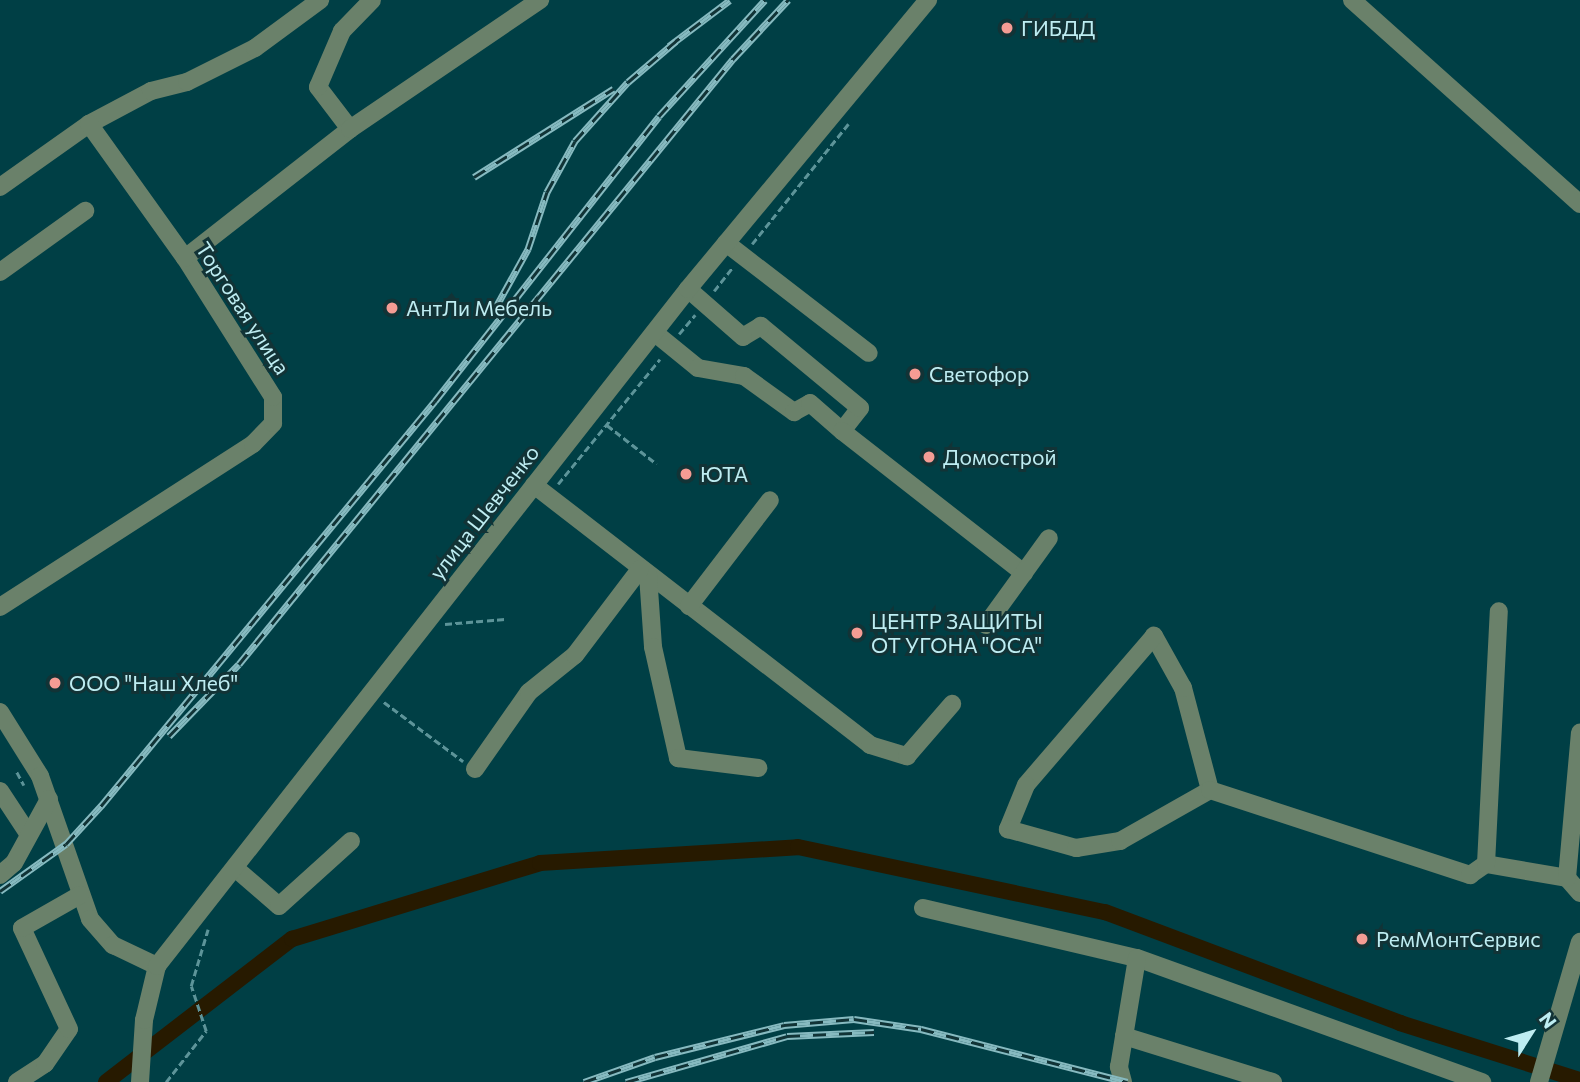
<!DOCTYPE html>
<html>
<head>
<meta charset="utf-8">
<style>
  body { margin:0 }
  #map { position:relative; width:1580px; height:1082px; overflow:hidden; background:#003f45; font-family:Commissioner,sans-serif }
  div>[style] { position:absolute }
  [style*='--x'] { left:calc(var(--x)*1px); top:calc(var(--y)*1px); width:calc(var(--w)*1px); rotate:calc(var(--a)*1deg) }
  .canal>* { height:16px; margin:-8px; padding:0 8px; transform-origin:8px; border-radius:8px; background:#271a00 }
  .path>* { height:2.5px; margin-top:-1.25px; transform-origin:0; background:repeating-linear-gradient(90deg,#5d9499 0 7px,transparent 0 10.5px) }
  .minor>* { height:18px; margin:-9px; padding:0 9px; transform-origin:9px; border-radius:9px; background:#6a816a }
  .rail>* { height:7px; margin-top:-3.5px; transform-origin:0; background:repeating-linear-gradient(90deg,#123336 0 13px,#87bac0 0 26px); box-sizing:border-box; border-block:2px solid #87bac0 }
  .dots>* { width:19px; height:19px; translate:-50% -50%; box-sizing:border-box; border:4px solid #123336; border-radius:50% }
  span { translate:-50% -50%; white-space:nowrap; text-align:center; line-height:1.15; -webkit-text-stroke:6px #123336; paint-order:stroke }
  .poi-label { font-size:21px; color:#beedf2 }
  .left { translate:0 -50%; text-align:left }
  .street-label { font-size:21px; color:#beedf2 }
  .north { position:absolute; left:1496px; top:998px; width:70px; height:70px; -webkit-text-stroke:5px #123336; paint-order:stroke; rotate:53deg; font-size:19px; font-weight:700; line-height:28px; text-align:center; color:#beedf2 }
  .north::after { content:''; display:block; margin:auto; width:24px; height:32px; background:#beedf2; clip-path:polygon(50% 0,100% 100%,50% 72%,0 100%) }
</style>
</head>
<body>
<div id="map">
  <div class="canal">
    <i style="--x:106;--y:1082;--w:235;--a:-37.6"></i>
    <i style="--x:292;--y:939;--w:259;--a:-17"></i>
    <i style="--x:540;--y:863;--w:258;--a:-3.5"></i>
    <i style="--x:798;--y:847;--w:314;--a:12"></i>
    <i style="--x:1105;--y:912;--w:315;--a:20.6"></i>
    <i style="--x:1400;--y:1023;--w:189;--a:17.6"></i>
  </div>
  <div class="path">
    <i style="--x:752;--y:244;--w:154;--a:-51.3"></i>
    <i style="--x:714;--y:291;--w:29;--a:-52"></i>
    <i style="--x:679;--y:334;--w:25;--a:-50"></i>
    <i style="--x:607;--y:425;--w:63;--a:38"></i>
    <i style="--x:558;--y:484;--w:161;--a:-50.8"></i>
    <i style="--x:445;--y:624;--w:60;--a:-4.8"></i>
    <i style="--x:384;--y:702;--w:99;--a:36.8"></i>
    <i style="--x:17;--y:772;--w:15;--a:62"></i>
    <i style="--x:166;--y:1082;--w:65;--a:-51.9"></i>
    <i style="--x:206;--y:1031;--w:47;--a:-108.4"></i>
    <i style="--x:191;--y:986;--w:59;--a:-73.4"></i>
  </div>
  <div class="minor">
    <i style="--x:1352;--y:0;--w:306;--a:41.8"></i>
    <i style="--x:350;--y:129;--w:53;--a:-127.3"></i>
    <i style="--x:318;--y:87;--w:61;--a:-66.8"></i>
    <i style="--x:342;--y:31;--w:43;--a:-45.9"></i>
    <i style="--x:0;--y:187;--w:109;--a:-35.3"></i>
    <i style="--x:89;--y:124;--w:70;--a:-28"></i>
    <i style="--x:151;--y:91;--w:37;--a:-14"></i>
    <i style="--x:187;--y:82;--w:76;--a:-26.6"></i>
    <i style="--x:255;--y:48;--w:81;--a:-36.4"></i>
    <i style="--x:726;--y:243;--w:180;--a:37.6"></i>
    <i style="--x:185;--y:258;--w:209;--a:-38"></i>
    <i style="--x:350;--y:129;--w:230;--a:-34.2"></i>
    <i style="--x:0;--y:272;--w:105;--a:-35.7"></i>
    <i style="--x:655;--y:333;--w:55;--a:39.1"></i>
    <i style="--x:698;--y:368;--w:47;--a:9.9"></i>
    <i style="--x:744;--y:376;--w:62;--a:35.8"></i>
    <i style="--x:794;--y:412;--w:18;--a:-29"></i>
    <i style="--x:810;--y:403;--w:43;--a:41.2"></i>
    <i style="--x:842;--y:431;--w:29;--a:-52"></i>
    <i style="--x:860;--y:408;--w:129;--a:-140.4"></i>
    <i style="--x:761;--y:326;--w:21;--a:149"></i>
    <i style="--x:743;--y:337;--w:73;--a:-138.9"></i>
    <i style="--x:842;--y:431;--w:231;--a:38"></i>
    <i style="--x:534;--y:485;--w:425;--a:37.7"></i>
    <i style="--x:870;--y:745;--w:39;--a:17"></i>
    <i style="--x:907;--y:756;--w:69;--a:-49.1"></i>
    <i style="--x:648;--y:575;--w:72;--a:86"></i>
    <i style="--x:653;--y:647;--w:114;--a:77.3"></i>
    <i style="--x:678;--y:758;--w:81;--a:7.1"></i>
    <i style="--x:689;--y:606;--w:133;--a:-52.6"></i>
    <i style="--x:0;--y:607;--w:301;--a:-32.8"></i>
    <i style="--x:253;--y:444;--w:29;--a:-46"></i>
    <i style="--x:273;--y:423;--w:26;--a:-90"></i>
    <i style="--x:273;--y:397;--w:165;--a:-122.3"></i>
    <i style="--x:185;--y:258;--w:165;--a:-125.6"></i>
    <i style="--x:986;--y:625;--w:107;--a:-54.1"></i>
    <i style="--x:0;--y:712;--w:75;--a:58"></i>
    <i style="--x:40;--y:776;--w:151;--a:70.7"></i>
    <i style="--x:90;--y:919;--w:35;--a:49"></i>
    <i style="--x:113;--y:945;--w:49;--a:25.5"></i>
    <i style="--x:475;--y:769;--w:94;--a:-55"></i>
    <i style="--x:529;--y:692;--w:59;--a:-38.8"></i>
    <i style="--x:575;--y:655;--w:108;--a:-52.9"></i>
    <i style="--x:1210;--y:790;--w:106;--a:-104.8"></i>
    <i style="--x:1183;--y:688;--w:60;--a:-119.1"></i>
    <i style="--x:1154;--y:636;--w:196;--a:130.7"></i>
    <i style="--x:1026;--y:785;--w:48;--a:112.2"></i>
    <i style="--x:1008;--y:829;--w:71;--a:15.6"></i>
    <i style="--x:1076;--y:848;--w:45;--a:-9"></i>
    <i style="--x:1120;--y:841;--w:103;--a:-29.5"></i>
    <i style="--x:1210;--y:790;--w:274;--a:18.1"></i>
    <i style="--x:1470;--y:875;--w:19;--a:-35"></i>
    <i style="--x:1486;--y:864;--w:82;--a:9.8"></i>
    <i style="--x:1567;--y:878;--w:20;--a:49"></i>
    <i style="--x:0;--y:791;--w:49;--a:56.6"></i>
    <i style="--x:1486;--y:864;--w:253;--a:-87.1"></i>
    <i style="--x:235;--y:868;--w:58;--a:40.8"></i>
    <i style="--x:279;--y:906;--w:97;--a:-42.1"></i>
    <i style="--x:0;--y:875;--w:18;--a:-41"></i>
    <i style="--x:14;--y:863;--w:73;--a:-61.3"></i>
    <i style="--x:1567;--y:878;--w:146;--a:-84.9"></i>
    <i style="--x:923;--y:908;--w:220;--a:13.2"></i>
    <i style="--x:1137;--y:958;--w:367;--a:19.8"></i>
    <i style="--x:1124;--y:1036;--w:156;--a:17.2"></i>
    <i style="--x:17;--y:1082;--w:33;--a:-33"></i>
    <i style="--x:45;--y:1064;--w:42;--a:-55.6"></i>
    <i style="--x:69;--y:1029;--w:111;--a:-115"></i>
    <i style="--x:22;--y:928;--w:67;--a:-29.6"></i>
    <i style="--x:140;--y:1082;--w:62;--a:-86.3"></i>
    <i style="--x:144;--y:1020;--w:56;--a:-76.5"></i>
    <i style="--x:157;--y:966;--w:860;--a:-51.89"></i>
    <i style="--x:688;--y:289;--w:376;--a:-50.3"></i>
    <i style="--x:1123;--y:1082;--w:16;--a:-105"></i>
    <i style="--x:1119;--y:1067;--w:110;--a:-80.6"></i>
    <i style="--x:1539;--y:1082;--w:146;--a:-73.7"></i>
  </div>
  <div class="rail">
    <i style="--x:669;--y:46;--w:76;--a:-37"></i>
    <i style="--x:474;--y:177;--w:165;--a:-32.3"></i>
    <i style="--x:491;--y:316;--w:77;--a:-61.1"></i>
    <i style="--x:528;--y:249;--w:60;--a:-71.6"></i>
    <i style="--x:547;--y:192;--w:58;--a:-61.2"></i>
    <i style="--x:575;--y:141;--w:79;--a:-48.1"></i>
    <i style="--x:628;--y:82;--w:63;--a:-40.5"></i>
    <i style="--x:169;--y:736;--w:100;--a:-45.8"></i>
    <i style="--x:239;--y:664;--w:781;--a:-50.77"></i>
    <i style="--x:733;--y:59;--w:81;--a:-47"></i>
    <i style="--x:0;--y:891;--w:81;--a:-35.5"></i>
    <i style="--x:66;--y:844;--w:52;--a:-47.4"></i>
    <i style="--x:101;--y:806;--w:525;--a:-50.49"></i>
    <i style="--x:435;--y:401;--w:362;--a:-51.8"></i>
    <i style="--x:659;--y:116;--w:157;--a:-47.6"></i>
    <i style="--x:584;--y:1082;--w:75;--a:-19.4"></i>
    <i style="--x:655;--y:1057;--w:133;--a:-13.9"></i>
    <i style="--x:784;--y:1025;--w:70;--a:-4.9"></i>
    <i style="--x:854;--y:1019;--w:68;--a:8.5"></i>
    <i style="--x:921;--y:1029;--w:213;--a:14.4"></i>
    <i style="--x:626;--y:1082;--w:167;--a:-15.9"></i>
    <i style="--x:787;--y:1036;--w:87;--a:-2.6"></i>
  </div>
  <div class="dots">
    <i style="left:1007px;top:28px;background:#f59c94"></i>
    <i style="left:392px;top:308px;background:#f59c94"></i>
    <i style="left:915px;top:374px;background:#f59c94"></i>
    <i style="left:929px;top:457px;background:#f59c94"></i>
    <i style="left:686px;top:474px;background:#f59c94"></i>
    <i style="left:857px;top:633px;background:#f59c94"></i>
    <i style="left:55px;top:683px;background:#f59c94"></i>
    <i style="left:1362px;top:939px;background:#f59c94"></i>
  </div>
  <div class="poi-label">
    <span class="left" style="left:1021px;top:28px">ГИБДД</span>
    <span class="left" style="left:406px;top:308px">АнтЛи Мебель</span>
    <span class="left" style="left:929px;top:374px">Светофор</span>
    <span class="left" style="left:943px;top:457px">Домострой</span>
    <span class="left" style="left:700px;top:474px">ЮТА</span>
    <span class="left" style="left:871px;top:633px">ЦЕНТР ЗАЩИТЫ<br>ОТ УГОНА "ОСА"</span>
    <span class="left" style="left:69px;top:683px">ООО "Наш Хлеб"</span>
    <span class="left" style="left:1376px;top:939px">РемМонтСервис</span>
  </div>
  <div class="street-label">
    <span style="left:243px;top:308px;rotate:57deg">Торговая улица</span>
    <span style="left:484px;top:512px;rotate:-52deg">улица Шевченко</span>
  </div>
  <div class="north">N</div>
</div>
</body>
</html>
